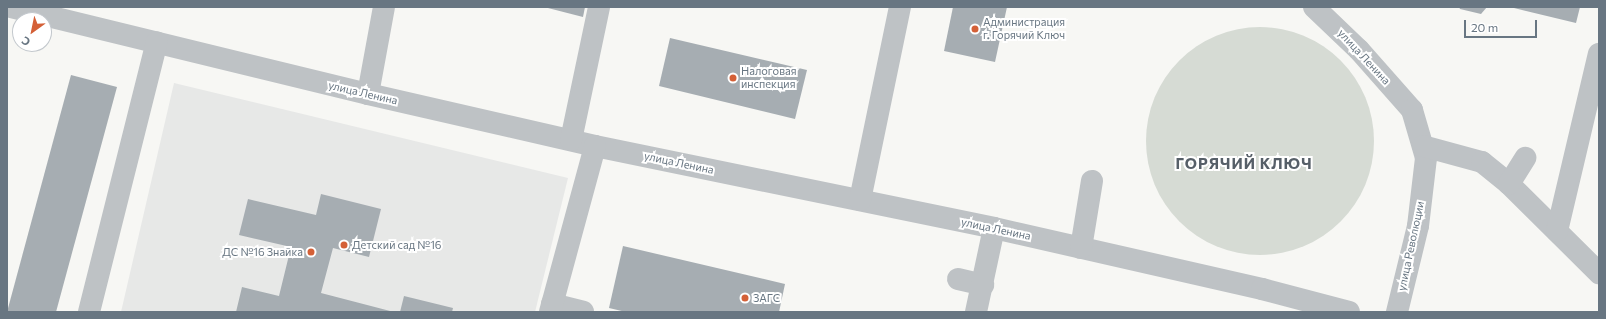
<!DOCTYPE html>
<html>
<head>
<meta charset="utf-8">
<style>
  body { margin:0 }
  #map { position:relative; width:1606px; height:319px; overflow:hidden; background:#f7f7f4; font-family:Commissioner,sans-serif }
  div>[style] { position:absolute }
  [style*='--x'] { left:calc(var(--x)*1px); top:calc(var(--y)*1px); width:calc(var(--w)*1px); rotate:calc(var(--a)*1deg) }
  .built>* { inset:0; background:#e7e8e7 }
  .green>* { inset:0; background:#d6dbd4 }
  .round { border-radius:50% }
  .building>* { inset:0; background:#a6adb2 }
  .minor>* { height:22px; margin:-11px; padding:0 11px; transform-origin:11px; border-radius:11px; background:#bec2c5 }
  .dots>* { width:11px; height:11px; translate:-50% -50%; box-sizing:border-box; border:2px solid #fff; border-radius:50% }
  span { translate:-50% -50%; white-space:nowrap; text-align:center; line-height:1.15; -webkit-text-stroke:4px #fff; paint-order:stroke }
  .poi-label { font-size:11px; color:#687682 }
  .left { translate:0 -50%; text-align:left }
  .right { translate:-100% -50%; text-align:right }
  .street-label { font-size:11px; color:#687682 }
  .district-label { font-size:15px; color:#565f68; font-weight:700; letter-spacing:1px }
  .frame { position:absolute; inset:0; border:8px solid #687682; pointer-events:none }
  .north { position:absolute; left:12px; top:12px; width:40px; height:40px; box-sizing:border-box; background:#fff; border:1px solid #c3c8cd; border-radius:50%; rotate:213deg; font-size:11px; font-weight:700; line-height:16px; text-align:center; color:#687682 }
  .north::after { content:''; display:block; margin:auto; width:14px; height:18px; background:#d46037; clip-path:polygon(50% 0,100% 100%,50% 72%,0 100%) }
  .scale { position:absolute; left:1464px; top:20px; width:73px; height:18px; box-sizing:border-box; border:2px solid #687682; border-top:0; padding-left:5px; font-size:12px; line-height:14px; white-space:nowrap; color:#687682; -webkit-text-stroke:3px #fff; paint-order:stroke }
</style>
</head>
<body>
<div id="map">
  <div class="built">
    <i style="clip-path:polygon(174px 83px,568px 178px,535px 312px,121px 312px)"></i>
  </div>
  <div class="green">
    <i class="round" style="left:1146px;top:27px;width:228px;height:228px"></i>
  </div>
  <div class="building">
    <i style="clip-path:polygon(544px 7px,585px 7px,583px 17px)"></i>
    <i style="clip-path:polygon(953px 7px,1007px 7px,995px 62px,944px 51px)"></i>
    <i style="clip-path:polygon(1459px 7px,1487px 7px,1481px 14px,1460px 9px)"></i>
    <i style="clip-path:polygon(1510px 7px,1580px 7px,1576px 23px)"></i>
    <i style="clip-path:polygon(670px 38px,807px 70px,795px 119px,659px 86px)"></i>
    <i style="clip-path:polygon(71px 75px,117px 87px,56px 312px,7px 312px)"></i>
    <i style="clip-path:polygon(321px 194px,381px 209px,369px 257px,333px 248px,321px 293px,394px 312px,236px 312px,242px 287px,279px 296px,291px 247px,239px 235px,248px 199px,316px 215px)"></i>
    <i style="clip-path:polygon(623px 246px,785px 284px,779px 312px,626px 312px,609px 308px)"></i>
    <i style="clip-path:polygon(404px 296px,453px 308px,452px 312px,400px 312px)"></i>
  </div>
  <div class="minor">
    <i style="--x:11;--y:7;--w:367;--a:13.7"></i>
    <i style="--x:368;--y:94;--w:233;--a:12.9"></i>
    <i style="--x:595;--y:146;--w:407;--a:11.6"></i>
    <i style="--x:994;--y:228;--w:275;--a:12.8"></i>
    <i style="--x:1262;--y:289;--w:90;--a:14.8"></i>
    <i style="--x:1314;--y:7;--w:62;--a:43.7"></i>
    <i style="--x:1359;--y:50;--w:80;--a:48.5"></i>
    <i style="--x:1412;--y:110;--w:50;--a:73.7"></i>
    <i style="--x:1426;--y:158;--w:68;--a:96.7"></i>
    <i style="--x:1418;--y:226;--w:89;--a:103.7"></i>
    <i style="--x:368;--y:94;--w:88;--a:-79.6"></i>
    <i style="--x:571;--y:140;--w:136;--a:-78.1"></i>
    <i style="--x:1423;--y:146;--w:61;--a:15.2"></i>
    <i style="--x:1482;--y:162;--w:35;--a:39"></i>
    <i style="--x:1509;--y:184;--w:127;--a:44.7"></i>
    <i style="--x:1509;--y:184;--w:31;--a:-58"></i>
    <i style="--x:860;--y:200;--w:197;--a:-78.3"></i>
    <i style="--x:1557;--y:231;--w:182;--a:-76.7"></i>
    <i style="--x:1081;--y:248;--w:68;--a:-80.7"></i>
    <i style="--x:958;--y:279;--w:26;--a:13"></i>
    <i style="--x:552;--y:304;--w:32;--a:14"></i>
    <i style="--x:89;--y:312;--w:278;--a:-75.9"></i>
    <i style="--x:550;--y:312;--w:172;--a:-74.8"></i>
    <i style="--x:976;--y:312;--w:86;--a:-77.9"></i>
  </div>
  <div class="dots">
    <i style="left:975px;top:29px;background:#d46037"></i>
    <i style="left:733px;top:78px;background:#d46037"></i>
    <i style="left:344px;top:245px;background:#d46037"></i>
    <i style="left:311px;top:252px;background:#d46037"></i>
    <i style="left:745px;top:298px;background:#d46037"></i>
  </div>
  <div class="poi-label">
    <span class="left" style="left:983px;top:29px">Администрация<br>г. Горячий Ключ</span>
    <span class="left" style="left:741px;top:78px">Налоговая<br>инспекция</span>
    <span class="left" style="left:352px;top:245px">Детский сад №16</span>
    <span class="right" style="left:303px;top:252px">ДС №16 Знайка</span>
    <span class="left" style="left:753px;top:298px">ЗАГС</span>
  </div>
  <div class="street-label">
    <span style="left:1364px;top:57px;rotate:47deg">улица Ленина</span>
    <span style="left:363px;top:93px;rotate:13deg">улица Ленина</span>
    <span style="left:679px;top:163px;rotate:12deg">улица Ленина</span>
    <span style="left:996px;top:229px;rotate:12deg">улица Ленина</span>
    <span style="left:1411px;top:246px;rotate:-78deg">улица Революции</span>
  </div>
  <div class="district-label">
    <span style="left:1244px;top:164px">ГОРЯЧИЙ КЛЮЧ</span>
  </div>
  <div class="frame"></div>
  <div class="north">С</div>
  <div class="scale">20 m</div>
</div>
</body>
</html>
